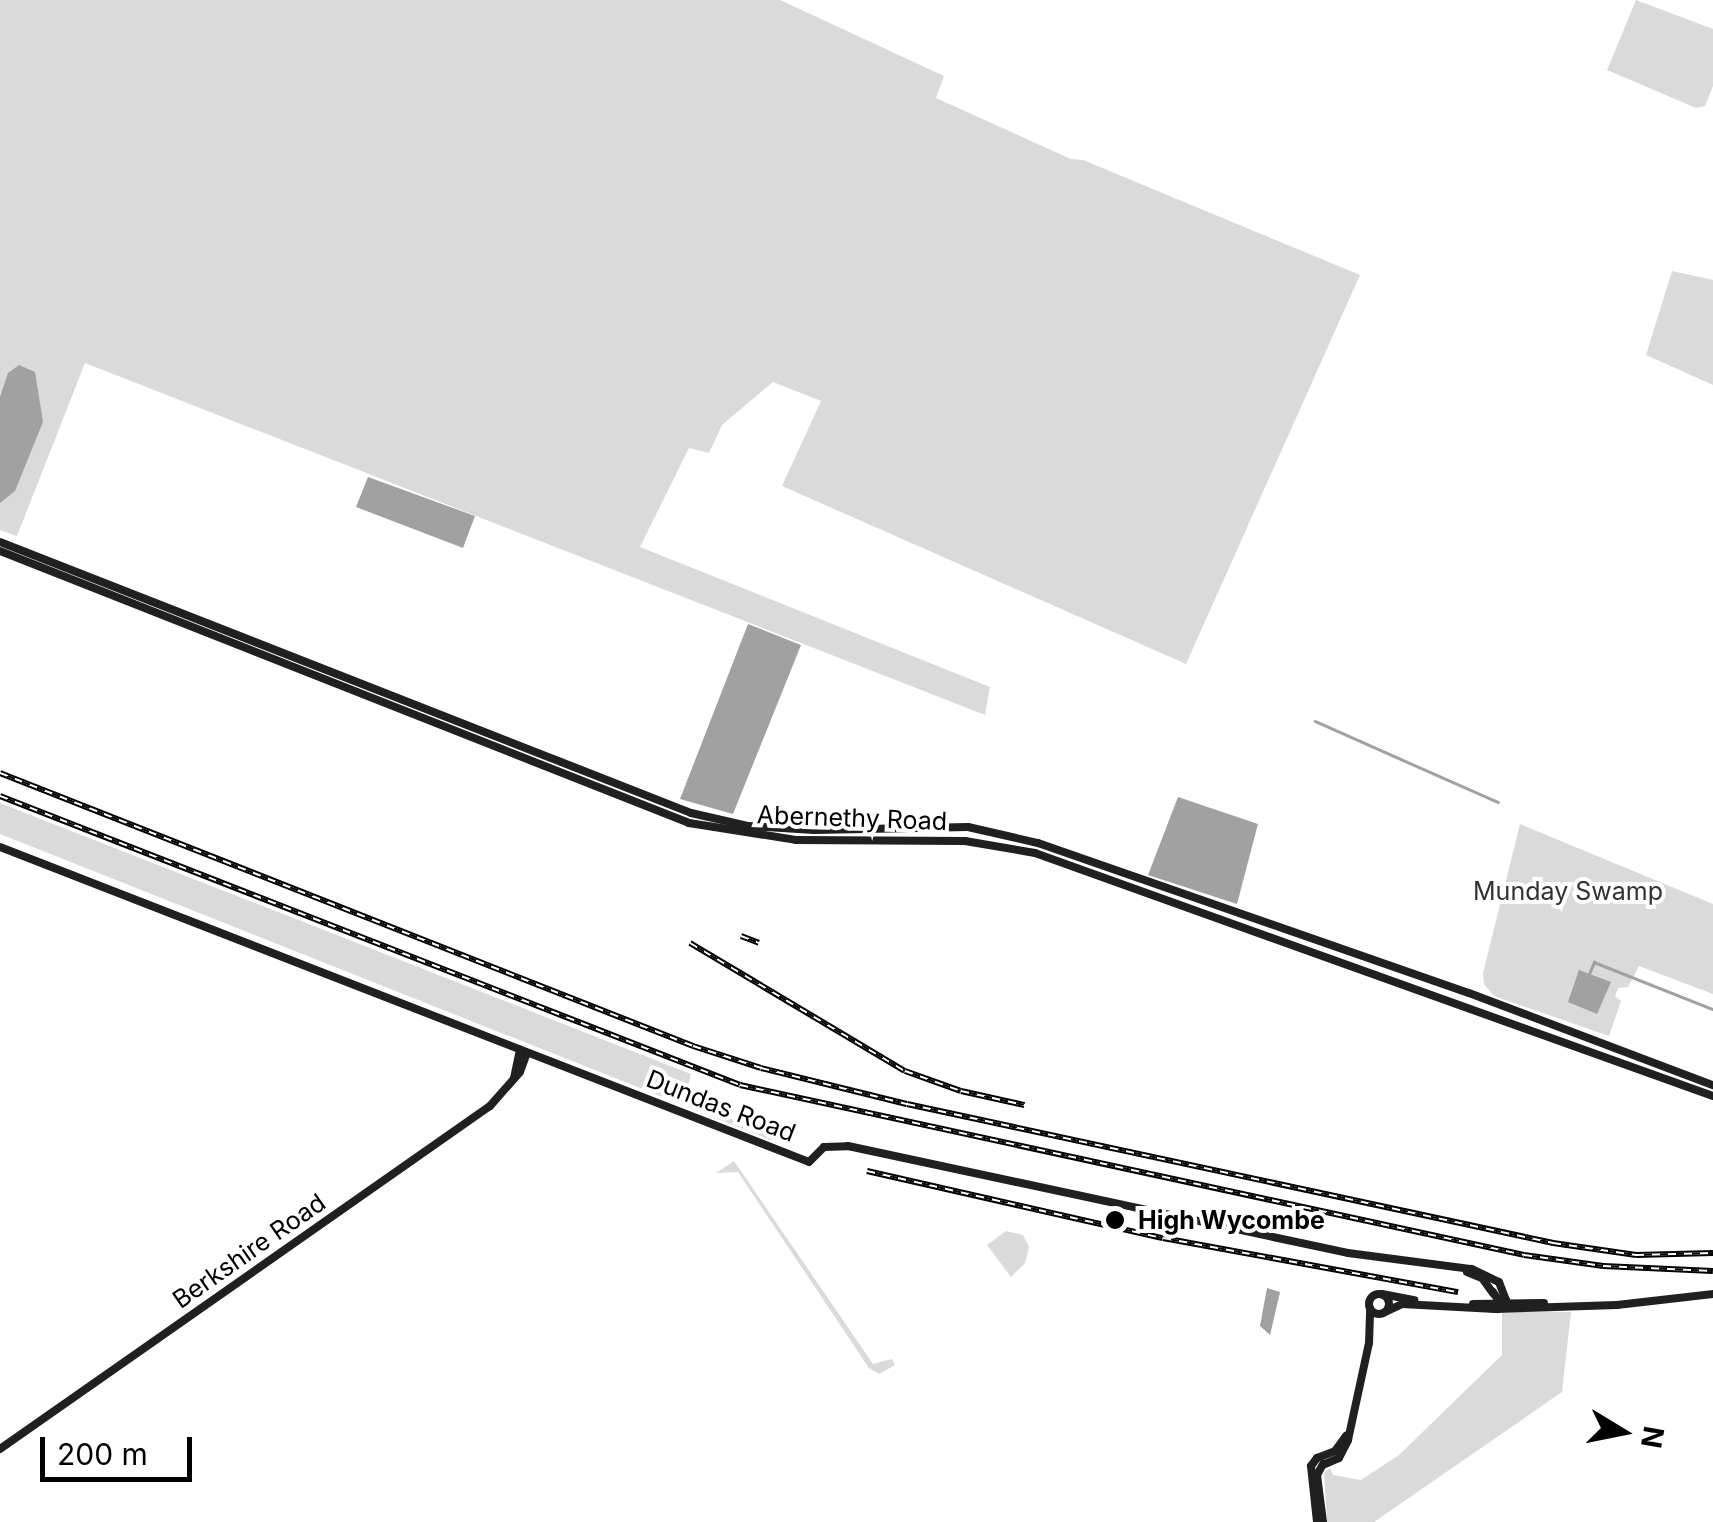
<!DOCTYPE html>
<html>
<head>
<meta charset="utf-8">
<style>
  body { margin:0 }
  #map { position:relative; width:1713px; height:1522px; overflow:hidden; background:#fff; font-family:Inter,sans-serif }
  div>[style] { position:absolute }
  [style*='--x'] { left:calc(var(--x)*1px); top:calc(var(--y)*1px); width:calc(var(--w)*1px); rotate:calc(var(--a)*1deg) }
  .green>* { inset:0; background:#dadada }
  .water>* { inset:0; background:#a1a1a1 }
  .stream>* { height:2.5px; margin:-1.25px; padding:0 1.25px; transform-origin:1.25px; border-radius:1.25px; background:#a1a1a1 }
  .secondary>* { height:8px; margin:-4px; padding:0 4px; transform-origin:4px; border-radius:4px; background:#202020 }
  .secondary>.ring { margin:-4px; padding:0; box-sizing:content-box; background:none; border:8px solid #202020; border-radius:50% }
  .rail>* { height:6px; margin-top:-3px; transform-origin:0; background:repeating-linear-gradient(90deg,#fff 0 8px,#000 0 16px); box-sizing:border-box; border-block:2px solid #000 }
  .dots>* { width:28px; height:28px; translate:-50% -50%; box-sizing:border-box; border:5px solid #fff; border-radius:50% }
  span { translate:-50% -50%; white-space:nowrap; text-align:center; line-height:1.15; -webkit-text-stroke:8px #fff; paint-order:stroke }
  .street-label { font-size:25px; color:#000 }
  .park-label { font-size:25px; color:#313131 }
  .poi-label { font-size:25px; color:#000; font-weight:700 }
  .left { translate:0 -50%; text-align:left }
  .north { position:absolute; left:1573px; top:1382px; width:100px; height:100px; -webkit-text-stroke:8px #fff; paint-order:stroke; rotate:100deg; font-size:28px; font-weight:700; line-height:40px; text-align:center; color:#000 }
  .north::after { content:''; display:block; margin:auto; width:35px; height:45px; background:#000; clip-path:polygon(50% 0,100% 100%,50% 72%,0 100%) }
  .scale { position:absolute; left:40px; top:1437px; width:152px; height:45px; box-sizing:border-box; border:5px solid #000; border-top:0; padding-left:12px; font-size:30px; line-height:35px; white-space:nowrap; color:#000; -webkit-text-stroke:8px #fff; paint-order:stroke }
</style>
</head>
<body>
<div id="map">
  <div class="green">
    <i style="clip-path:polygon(0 0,780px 0,944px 76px,936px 98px,1071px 159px,1083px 160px,1360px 275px,1186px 664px,782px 486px,821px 401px,773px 382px,722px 425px,709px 453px,689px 448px,640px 547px,990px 687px,985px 715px,85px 363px,17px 536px,0 530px)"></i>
    <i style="clip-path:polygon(1636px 0,1713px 29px,1713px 86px,1705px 106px,1696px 108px,1607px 70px)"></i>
    <i style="clip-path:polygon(1672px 271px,1713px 280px,1713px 385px,1646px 355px)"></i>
    <i style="clip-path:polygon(0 803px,691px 1074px,685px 1100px,772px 1136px,771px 1140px,0 834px)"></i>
    <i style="clip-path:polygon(1520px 824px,1713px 904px,1713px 994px,1639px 966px,1628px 987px,1618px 988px,1615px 996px,1621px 1001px,1609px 1036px,1494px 996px,1484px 984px,1483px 973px)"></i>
    <i style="clip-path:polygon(734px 1161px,873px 1364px,892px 1359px,895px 1365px,879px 1374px,869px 1368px,738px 1172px,716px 1173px)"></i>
    <i style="clip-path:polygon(1006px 1231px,1023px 1235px,1029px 1247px,1025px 1263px,1011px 1277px,987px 1245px)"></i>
    <i style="clip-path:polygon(1502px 1311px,1571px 1312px,1562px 1392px,1374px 1522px,1327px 1522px,1324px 1473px,1330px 1468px,1333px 1475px,1361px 1480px,1399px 1455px,1502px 1355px)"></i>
  </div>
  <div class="water">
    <i style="clip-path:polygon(19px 365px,35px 372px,43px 422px,15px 491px,0 503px,0 397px,8px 373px)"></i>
    <i style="clip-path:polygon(368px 477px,475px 516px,463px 548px,356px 507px)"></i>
    <i style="clip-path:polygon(748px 624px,801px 645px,733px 814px,680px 799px)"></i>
    <i style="clip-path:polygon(1178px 797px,1258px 824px,1237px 904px,1148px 875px)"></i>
    <i style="clip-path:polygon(1579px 970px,1611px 982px,1597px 1014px,1568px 1002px)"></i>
    <i style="clip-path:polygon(1267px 1288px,1280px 1292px,1270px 1335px,1260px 1326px)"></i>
  </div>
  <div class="stream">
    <i style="--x:1315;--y:721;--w:200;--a:23.9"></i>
    <i style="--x:1589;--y:974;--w:13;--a:-67"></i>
    <i style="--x:1594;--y:962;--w:128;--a:21.6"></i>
  </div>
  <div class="secondary">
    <i style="--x:0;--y:542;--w:742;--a:21.41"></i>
    <i style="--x:691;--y:813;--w:58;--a:12.8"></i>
    <i style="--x:748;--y:826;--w:66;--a:3.5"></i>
    <i style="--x:814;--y:830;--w:154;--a:-1.1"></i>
    <i style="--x:968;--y:827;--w:72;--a:12.9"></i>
    <i style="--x:1038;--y:843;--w:456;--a:19.2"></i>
    <i style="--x:1469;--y:993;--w:261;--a:20.7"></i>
    <i style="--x:0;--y:551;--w:741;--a:21.54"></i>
    <i style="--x:689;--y:823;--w:108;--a:9"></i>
    <i style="--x:796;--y:840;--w:169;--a:0.3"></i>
    <i style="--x:965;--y:841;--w:71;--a:9.7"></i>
    <i style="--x:1035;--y:853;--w:720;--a:19.72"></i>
    <i style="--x:0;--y:847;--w:868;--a:21.27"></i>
    <i style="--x:809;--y:1162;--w:21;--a:-45"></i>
    <i style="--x:824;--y:1147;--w:24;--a:-2"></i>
    <i style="--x:848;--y:1146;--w:511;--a:12.08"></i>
    <i style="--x:1348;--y:1253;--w:125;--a:7.4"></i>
    <i style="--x:1472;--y:1269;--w:30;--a:26"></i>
    <i style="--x:1499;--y:1282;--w:19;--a:69"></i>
    <i style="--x:1506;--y:1300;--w:12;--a:132"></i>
    <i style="--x:514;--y:1078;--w:29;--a:-78"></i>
    <i style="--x:1467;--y:1272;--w:16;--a:22"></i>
    <i style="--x:1482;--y:1278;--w:19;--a:54"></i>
    <i style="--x:1493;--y:1292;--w:17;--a:57"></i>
    <i class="ring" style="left:1369px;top:1294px;width:12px;height:12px"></i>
    <i style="--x:1382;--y:1294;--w:33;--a:11"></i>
    <i style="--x:1473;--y:1304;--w:71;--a:-0.8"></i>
    <i style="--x:1387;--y:1311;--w:17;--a:-25"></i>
    <i style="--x:1402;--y:1304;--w:93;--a:3.1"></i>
    <i style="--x:1495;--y:1309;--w:122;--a:-1.9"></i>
    <i style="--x:1617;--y:1305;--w:97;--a:-6.5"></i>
    <i style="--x:0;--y:1449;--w:598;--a:-34.99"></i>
    <i style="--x:490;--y:1106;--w:45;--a:-48.6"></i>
    <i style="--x:520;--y:1072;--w:20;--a:-70"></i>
    <i style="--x:1325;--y:1464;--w:15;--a:-23"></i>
    <i style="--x:1339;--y:1458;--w:20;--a:-63"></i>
    <i style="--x:1348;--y:1440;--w:99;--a:-77.8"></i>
    <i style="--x:1369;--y:1343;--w:34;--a:-88"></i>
    <i style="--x:1317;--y:1522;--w:56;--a:-96.1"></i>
    <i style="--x:1311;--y:1466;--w:10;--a:-53"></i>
    <i style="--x:1317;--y:1458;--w:19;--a:-21"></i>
    <i style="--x:1335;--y:1451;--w:19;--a:-54"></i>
    <i style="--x:1323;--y:1522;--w:47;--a:-97.3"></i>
    <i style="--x:1317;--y:1475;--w:13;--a:-61"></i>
  </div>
  <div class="rail">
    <i style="--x:0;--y:773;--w:745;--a:21.5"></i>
    <i style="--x:693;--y:1046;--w:71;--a:17.9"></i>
    <i style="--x:761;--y:1068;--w:150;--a:13.9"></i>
    <i style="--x:907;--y:1104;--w:661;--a:12.14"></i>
    <i style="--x:1553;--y:1243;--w:84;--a:8.2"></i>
    <i style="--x:1636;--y:1255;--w:77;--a:-1.5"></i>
    <i style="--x:0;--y:796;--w:794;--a:21.33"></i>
    <i style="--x:740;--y:1085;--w:802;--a:12.23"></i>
    <i style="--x:1524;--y:1255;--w:80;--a:7.9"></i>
    <i style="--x:1603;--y:1266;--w:110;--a:2.6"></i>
    <i style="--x:741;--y:936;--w:19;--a:21"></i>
    <i style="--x:690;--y:943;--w:250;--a:30.8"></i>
    <i style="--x:905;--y:1071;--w:59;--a:19.7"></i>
    <i style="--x:961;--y:1091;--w:65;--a:12.5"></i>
    <i style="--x:867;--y:1171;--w:303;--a:12.8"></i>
    <i style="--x:1163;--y:1238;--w:300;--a:10.4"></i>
  </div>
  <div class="dots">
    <i style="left:1115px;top:1220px;background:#000"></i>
  </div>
  <div class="street-label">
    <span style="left:852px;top:818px;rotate:2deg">Abernethy Road</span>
    <span style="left:721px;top:1106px;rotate:21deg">Dundas Road</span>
    <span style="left:249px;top:1251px;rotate:-35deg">Berkshire Road</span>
  </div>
  <div class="park-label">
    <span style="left:1568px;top:891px">Munday Swamp</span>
  </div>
  <div class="poi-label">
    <span class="left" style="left:1138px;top:1220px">High Wycombe</span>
  </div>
  <div class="north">N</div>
  <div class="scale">200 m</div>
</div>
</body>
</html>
